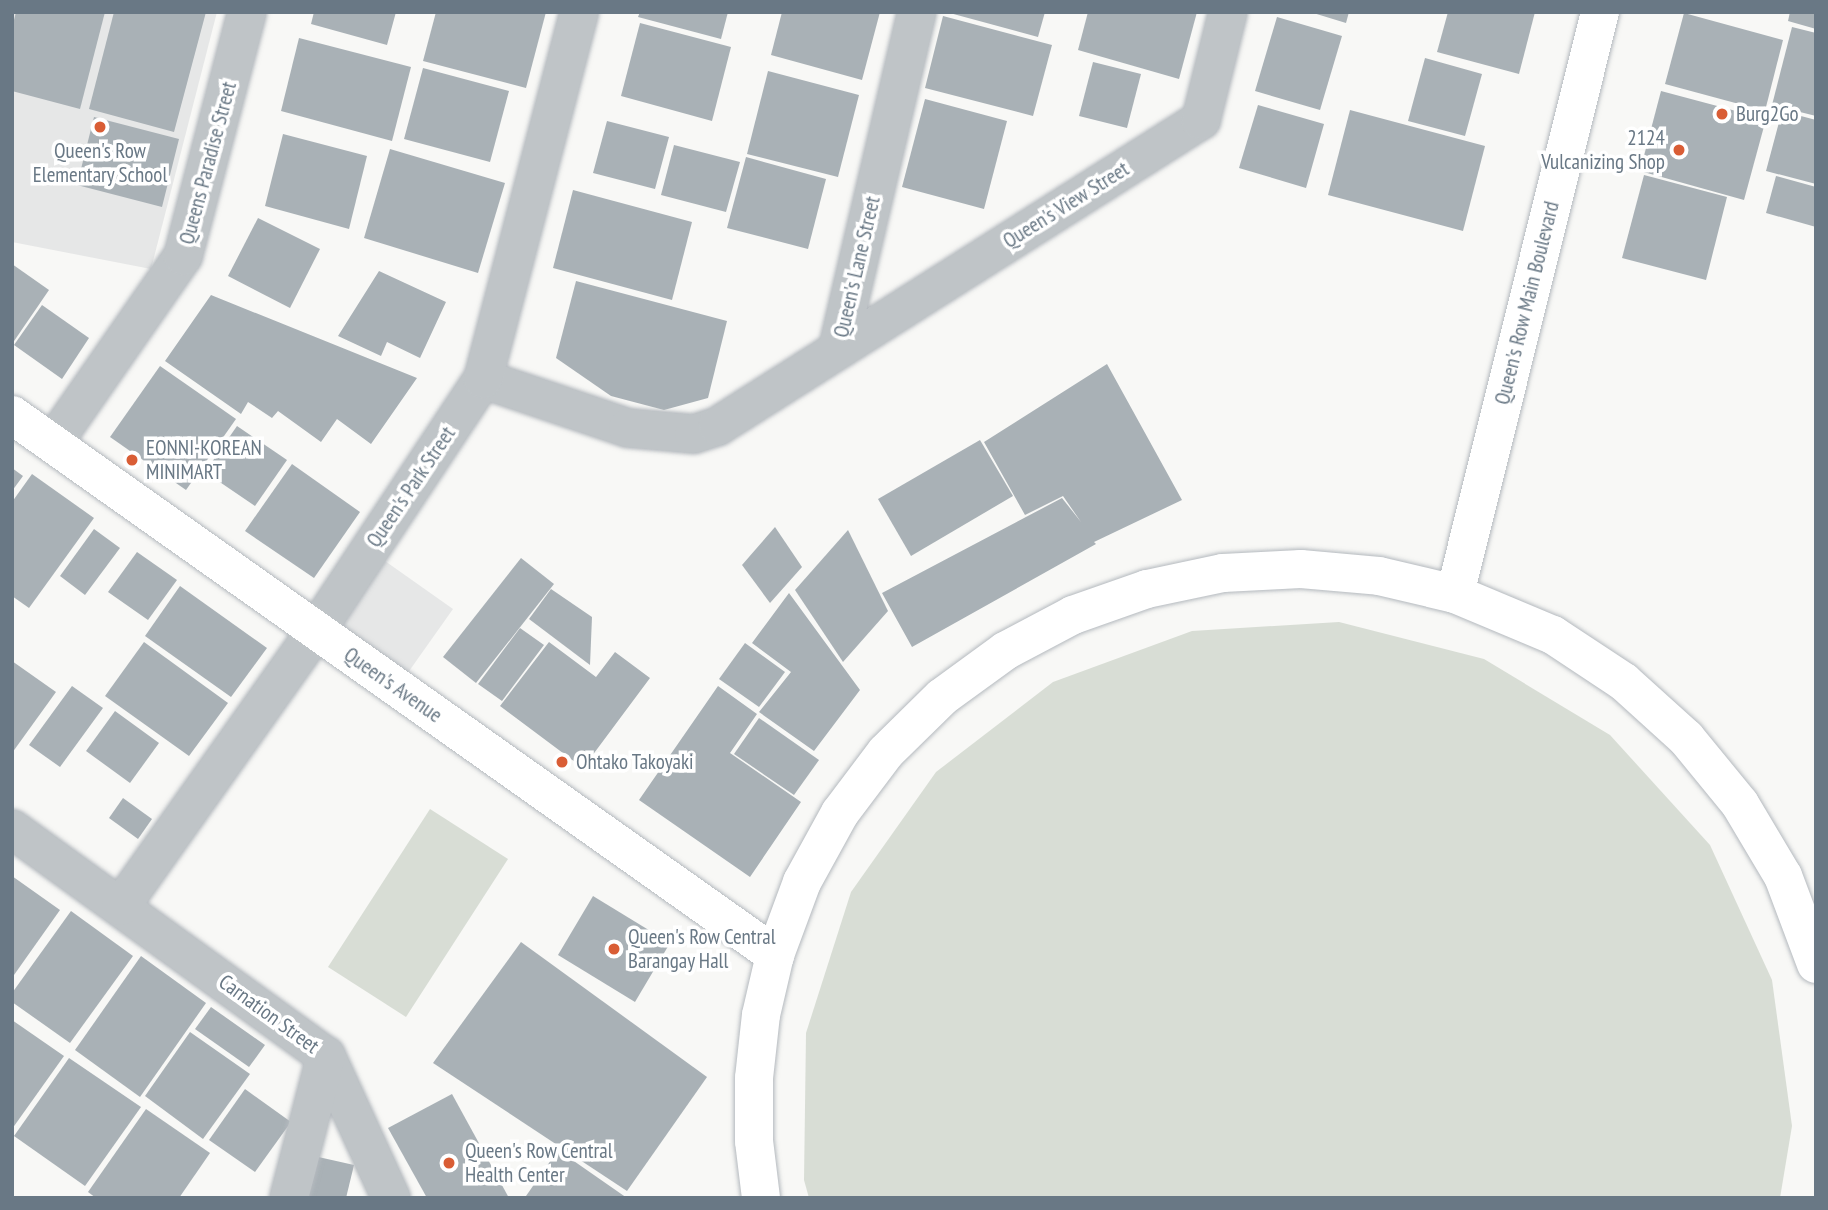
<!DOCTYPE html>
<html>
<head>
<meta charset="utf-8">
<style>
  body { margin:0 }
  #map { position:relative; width:1828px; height:1210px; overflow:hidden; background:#f8f8f6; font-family:"PT Sans Narrow",sans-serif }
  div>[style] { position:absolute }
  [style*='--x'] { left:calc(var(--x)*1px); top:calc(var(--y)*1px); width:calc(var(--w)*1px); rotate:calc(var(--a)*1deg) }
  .built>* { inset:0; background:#e6e7e7 }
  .green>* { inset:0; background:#d8ddd5 }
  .building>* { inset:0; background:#a9b1b6 }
  .roads { filter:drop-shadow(0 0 2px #b4b9be) drop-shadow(0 0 2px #b4b9be) }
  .street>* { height:38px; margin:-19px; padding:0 19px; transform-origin:19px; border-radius:19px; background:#bfc4c7 }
  .secondary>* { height:38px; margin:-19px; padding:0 19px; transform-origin:19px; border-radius:19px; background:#fff }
  .dots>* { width:19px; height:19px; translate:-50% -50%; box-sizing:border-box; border:4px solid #fff; border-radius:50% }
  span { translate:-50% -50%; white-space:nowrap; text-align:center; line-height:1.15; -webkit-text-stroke:7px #fff; paint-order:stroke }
  .poi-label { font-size:21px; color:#697885 }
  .left { translate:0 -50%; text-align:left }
  .right { translate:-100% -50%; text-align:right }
  .street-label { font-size:21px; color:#697885 }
  .frame { position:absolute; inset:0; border:14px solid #697885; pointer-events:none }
</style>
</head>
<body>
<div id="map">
  <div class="built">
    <i style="clip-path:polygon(12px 12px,217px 12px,151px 269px,12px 242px)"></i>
    <i style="clip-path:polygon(385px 561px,453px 609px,407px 674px,339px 627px)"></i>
  </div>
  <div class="green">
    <i style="clip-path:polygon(1339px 622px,1484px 659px,1610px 735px,1710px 845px,1772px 980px,1792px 1126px,1780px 1198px,809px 1198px,804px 1180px,806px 1033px,851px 892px,936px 772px,1053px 682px,1192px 631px)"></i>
    <i style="clip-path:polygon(430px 809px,508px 859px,406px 1017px,328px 967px)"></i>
  </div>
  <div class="building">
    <i style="clip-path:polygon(16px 12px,105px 12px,80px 109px,12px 91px,12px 28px)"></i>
    <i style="clip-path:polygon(114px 12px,206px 12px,174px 132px,89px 109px)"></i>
    <i style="clip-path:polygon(314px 12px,396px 12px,387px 45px,311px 24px)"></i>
    <i style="clip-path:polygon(436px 12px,546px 12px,526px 88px,423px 61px)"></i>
    <i style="clip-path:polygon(640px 12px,728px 12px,721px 39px,638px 17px)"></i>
    <i style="clip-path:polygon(782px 12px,880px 12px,862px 80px,771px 55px)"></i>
    <i style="clip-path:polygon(946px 12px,1045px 12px,1038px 37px)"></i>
    <i style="clip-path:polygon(1088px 12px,1197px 12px,1179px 79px,1078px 50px)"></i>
    <i style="clip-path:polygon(1310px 12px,1349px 12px,1346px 23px)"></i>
    <i style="clip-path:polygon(1448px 12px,1535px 12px,1519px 74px,1437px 52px)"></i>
    <i style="clip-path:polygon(1790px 12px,1816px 12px,1816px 29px,1788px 21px)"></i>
    <i style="clip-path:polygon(1684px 13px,1783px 40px,1765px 111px,1665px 84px)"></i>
    <i style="clip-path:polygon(943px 16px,1052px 45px,1033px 116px,925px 88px)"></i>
    <i style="clip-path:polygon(1277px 17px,1342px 36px,1320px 110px,1255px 91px)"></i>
    <i style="clip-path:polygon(640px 23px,731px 47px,712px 121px,621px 96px)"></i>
    <i style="clip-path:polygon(1792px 27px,1816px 33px,1816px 116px,1772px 105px)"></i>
    <i style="clip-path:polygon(299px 38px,411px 67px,392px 141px,281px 111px)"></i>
    <i style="clip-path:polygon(1425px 58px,1482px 74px,1465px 136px,1408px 121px)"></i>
    <i style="clip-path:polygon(1093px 62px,1141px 74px,1127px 128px,1079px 116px)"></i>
    <i style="clip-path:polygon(423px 68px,509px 91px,490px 162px,404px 139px)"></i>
    <i style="clip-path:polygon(768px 71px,859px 95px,838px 177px,747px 154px)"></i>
    <i style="clip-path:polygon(1661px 91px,1766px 119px,1744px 200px,1640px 171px)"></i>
    <i style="clip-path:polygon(925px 99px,1007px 121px,984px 209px,902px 187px)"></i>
    <i style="clip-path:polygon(1258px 105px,1324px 124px,1306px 188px,1239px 168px)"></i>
    <i style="clip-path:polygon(1350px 110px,1485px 146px,1463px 231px,1328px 195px)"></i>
    <i style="clip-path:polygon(1782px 111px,1816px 120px,1816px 184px,1766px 171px)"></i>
    <i style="clip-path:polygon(94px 117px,179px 139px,162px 207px,77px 185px)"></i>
    <i style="clip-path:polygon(607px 121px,669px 137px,655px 189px,593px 173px)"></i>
    <i style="clip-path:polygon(283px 134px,367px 156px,349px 229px,265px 206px)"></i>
    <i style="clip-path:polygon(674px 145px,740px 162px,726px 212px,661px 195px)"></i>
    <i style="clip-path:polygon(390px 149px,505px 183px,478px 273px,364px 238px)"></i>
    <i style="clip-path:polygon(746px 157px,826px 179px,808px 249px,727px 228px)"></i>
    <i style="clip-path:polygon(1644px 175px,1727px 197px,1706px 280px,1622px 258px)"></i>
    <i style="clip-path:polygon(1776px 176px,1816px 187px,1816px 227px,1766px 213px)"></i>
    <i style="clip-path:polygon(573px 190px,692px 222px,672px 300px,553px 268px)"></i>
    <i style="clip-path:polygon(258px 218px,320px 249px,290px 308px,228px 276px)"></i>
    <i style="clip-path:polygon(12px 264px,49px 290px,12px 344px)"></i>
    <i style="clip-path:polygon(379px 271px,446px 302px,420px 358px,387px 342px,381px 356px,338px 336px)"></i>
    <i style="clip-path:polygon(576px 281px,727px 321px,708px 398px,664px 410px,611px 396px,556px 358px)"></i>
    <i style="clip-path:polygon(211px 295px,417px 378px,371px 444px,337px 419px,321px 442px,278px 411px,272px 418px,248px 402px,241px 414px,165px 361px)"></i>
    <i style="clip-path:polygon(42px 305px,89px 338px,62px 379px,14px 345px)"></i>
    <i style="clip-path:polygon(1107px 364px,1182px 500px,1094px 542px,1096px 544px,912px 647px,882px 593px,1062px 498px,1081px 522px,1063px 496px,1025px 515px,984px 442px)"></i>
    <i style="clip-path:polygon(160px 366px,236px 419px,186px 490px,110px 437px)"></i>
    <i style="clip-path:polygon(237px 426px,287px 460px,255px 506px,205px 472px)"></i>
    <i style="clip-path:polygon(980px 440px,1013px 496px,911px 556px,878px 499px)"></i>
    <i style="clip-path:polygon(292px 464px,360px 512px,314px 578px,245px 531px)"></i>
    <i style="clip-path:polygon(12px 468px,23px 476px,12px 491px)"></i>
    <i style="clip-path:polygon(32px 474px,94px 518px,29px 608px,12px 596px,12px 502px)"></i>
    <i style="clip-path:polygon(775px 527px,802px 567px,770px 603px,742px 565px)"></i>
    <i style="clip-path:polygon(94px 529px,120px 548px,85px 595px,60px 576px)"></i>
    <i style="clip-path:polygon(848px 530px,888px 611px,843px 662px,795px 590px)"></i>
    <i style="clip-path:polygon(137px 552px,177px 580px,148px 620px,108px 592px)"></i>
    <i style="clip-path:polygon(521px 558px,554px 584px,476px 683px,443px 657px)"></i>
    <i style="clip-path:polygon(180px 586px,267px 648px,231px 697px,145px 636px)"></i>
    <i style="clip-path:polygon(551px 589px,592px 617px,590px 665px,529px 619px)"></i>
    <i style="clip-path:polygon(789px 593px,860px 690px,814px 751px,759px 712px,791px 672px,752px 643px)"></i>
    <i style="clip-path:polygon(520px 628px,544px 645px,502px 701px,478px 684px)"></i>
    <i style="clip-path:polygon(144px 642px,228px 703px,189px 756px,105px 696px)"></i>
    <i style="clip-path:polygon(549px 642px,596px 677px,615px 652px,650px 678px,583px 768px,500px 706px)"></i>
    <i style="clip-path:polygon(745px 643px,785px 672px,759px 707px,719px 679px)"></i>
    <i style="clip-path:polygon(12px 661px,56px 692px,12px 753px)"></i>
    <i style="clip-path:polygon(72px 686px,103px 708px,60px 767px,29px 745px)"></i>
    <i style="clip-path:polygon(718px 686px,757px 714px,730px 753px,801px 802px,750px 877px,639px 800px)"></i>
    <i style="clip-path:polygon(115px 711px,159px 743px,130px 783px,86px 751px)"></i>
    <i style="clip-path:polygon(759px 718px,819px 760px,794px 795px,734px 754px)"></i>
    <i style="clip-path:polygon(123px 798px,152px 819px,138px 839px,109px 818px)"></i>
    <i style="clip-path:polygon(12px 876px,60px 910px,14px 975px,12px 974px)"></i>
    <i style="clip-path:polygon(593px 896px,670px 943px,635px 1002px,558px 955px)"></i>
    <i style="clip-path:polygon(71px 911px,133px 956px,70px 1043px,12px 1002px,12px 993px)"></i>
    <i style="clip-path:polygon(521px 942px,707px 1077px,627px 1191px,433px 1063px)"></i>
    <i style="clip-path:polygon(141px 956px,206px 1003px,140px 1097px,75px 1050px)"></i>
    <i style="clip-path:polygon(211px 1007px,265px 1045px,249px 1067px,195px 1029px)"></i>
    <i style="clip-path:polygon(12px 1020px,64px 1056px,12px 1129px)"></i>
    <i style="clip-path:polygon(190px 1032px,250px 1074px,203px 1139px,145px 1096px)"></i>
    <i style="clip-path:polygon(69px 1058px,141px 1107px,85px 1186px,14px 1136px)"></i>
    <i style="clip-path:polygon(245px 1089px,291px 1122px,255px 1172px,209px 1140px)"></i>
    <i style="clip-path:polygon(452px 1094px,509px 1198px,427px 1198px,388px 1128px)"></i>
    <i style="clip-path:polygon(146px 1109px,210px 1153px,179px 1198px,96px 1198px,88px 1192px)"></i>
    <i style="clip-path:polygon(558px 1150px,627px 1198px,526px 1196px)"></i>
    <i style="clip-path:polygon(305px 1154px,354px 1165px,346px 1198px,296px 1198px)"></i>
  </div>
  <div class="roads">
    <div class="street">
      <i style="--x:838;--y:348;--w:345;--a:-76.8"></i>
      <i style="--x:483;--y:379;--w:153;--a:18.7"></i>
      <i style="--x:628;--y:428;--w:66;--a:5.2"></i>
      <i style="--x:694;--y:434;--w:25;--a:-18"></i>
      <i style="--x:718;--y:426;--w:572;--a:-32.36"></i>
      <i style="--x:1201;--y:120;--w:111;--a:-76"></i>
      <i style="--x:53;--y:443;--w:228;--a:-55.2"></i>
      <i style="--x:183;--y:256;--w:252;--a:-75.3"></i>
      <i style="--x:12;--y:829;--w:387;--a:35.9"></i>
      <i style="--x:326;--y:1056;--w:156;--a:65.4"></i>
      <i style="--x:121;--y:906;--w:337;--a:-54.7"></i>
      <i style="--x:316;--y:631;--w:302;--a:-56.5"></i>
      <i style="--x:483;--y:379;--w:379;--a:-75.3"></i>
      <i style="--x:289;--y:1198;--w:147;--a:-75.4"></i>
    </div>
    <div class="secondary">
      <i style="--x:12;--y:415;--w:935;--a:35.29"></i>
      <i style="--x:1455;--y:594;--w:600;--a:-76.01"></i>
      <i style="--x:761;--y:1198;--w:57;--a:-97"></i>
      <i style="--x:754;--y:1141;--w:63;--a:-90"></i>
      <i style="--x:754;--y:1078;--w:63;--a:-83.7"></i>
      <i style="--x:761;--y:1015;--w:62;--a:-76.9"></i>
      <i style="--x:775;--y:955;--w:78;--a:-69.7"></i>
      <i style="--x:802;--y:882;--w:79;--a:-61.2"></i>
      <i style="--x:840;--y:813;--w:76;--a:-53"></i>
      <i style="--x:886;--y:752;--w:78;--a:-44.5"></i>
      <i style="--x:942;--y:697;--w:78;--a:-36.1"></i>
      <i style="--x:1005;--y:651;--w:77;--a:-27.9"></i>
      <i style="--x:1073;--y:615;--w:78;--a:-19.4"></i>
      <i style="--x:1147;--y:589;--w:78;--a:-11.9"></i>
      <i style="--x:1223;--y:573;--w:78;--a:-2.9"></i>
      <i style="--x:1301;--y:569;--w:78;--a:5.1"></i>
      <i style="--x:1379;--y:576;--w:78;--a:13.3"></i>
      <i style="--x:1455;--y:594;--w:106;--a:22.7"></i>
      <i style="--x:1553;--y:635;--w:85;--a:33.5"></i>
      <i style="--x:1624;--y:682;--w:84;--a:42.1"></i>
      <i style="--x:1686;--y:738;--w:85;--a:50.7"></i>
      <i style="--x:1740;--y:804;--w:84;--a:59.2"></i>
      <i style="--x:1783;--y:876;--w:94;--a:69.4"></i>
    </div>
  </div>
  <div class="dots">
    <i style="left:1722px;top:114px;background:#d95d35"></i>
    <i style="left:100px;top:127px;background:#d95d35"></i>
    <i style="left:1679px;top:150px;background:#d95d35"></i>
    <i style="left:132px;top:460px;background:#d95d35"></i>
    <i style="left:562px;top:762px;background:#d95d35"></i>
    <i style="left:614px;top:949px;background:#d95d35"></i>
    <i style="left:449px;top:1163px;background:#d95d35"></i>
  </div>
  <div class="poi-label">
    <span class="left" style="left:1736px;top:114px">Burg2Go</span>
    <span class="right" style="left:1665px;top:150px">2124<br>Vulcanizing Shop</span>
    <span style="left:100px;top:163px">Queen's Row<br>Elementary School</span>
    <span class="left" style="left:146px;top:460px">EONNI-KOREAN<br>MINIMART</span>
    <span class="left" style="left:576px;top:762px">Ohtako Takoyaki</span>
    <span class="left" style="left:628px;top:949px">Queen's Row Central<br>Barangay Hall</span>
    <span class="left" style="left:465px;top:1163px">Queen's Row Central<br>Health Center</span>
  </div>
  <div class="street-label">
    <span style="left:208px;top:163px;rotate:-75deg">Queens Paradise Street</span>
    <span style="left:1066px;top:205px;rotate:-32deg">Queen's View Street</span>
    <span style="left:857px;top:267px;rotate:-77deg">Queen's Lane Street</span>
    <span style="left:1527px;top:303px;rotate:-76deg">Queen's Row Main Boulevard</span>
    <span style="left:411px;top:487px;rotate:-56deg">Queen's Park Street</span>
    <span style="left:393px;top:685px;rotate:35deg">Queen's Avenue</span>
    <span style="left:269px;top:1014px;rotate:36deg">Carnation Street</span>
  </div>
  <div class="frame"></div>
</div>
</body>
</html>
